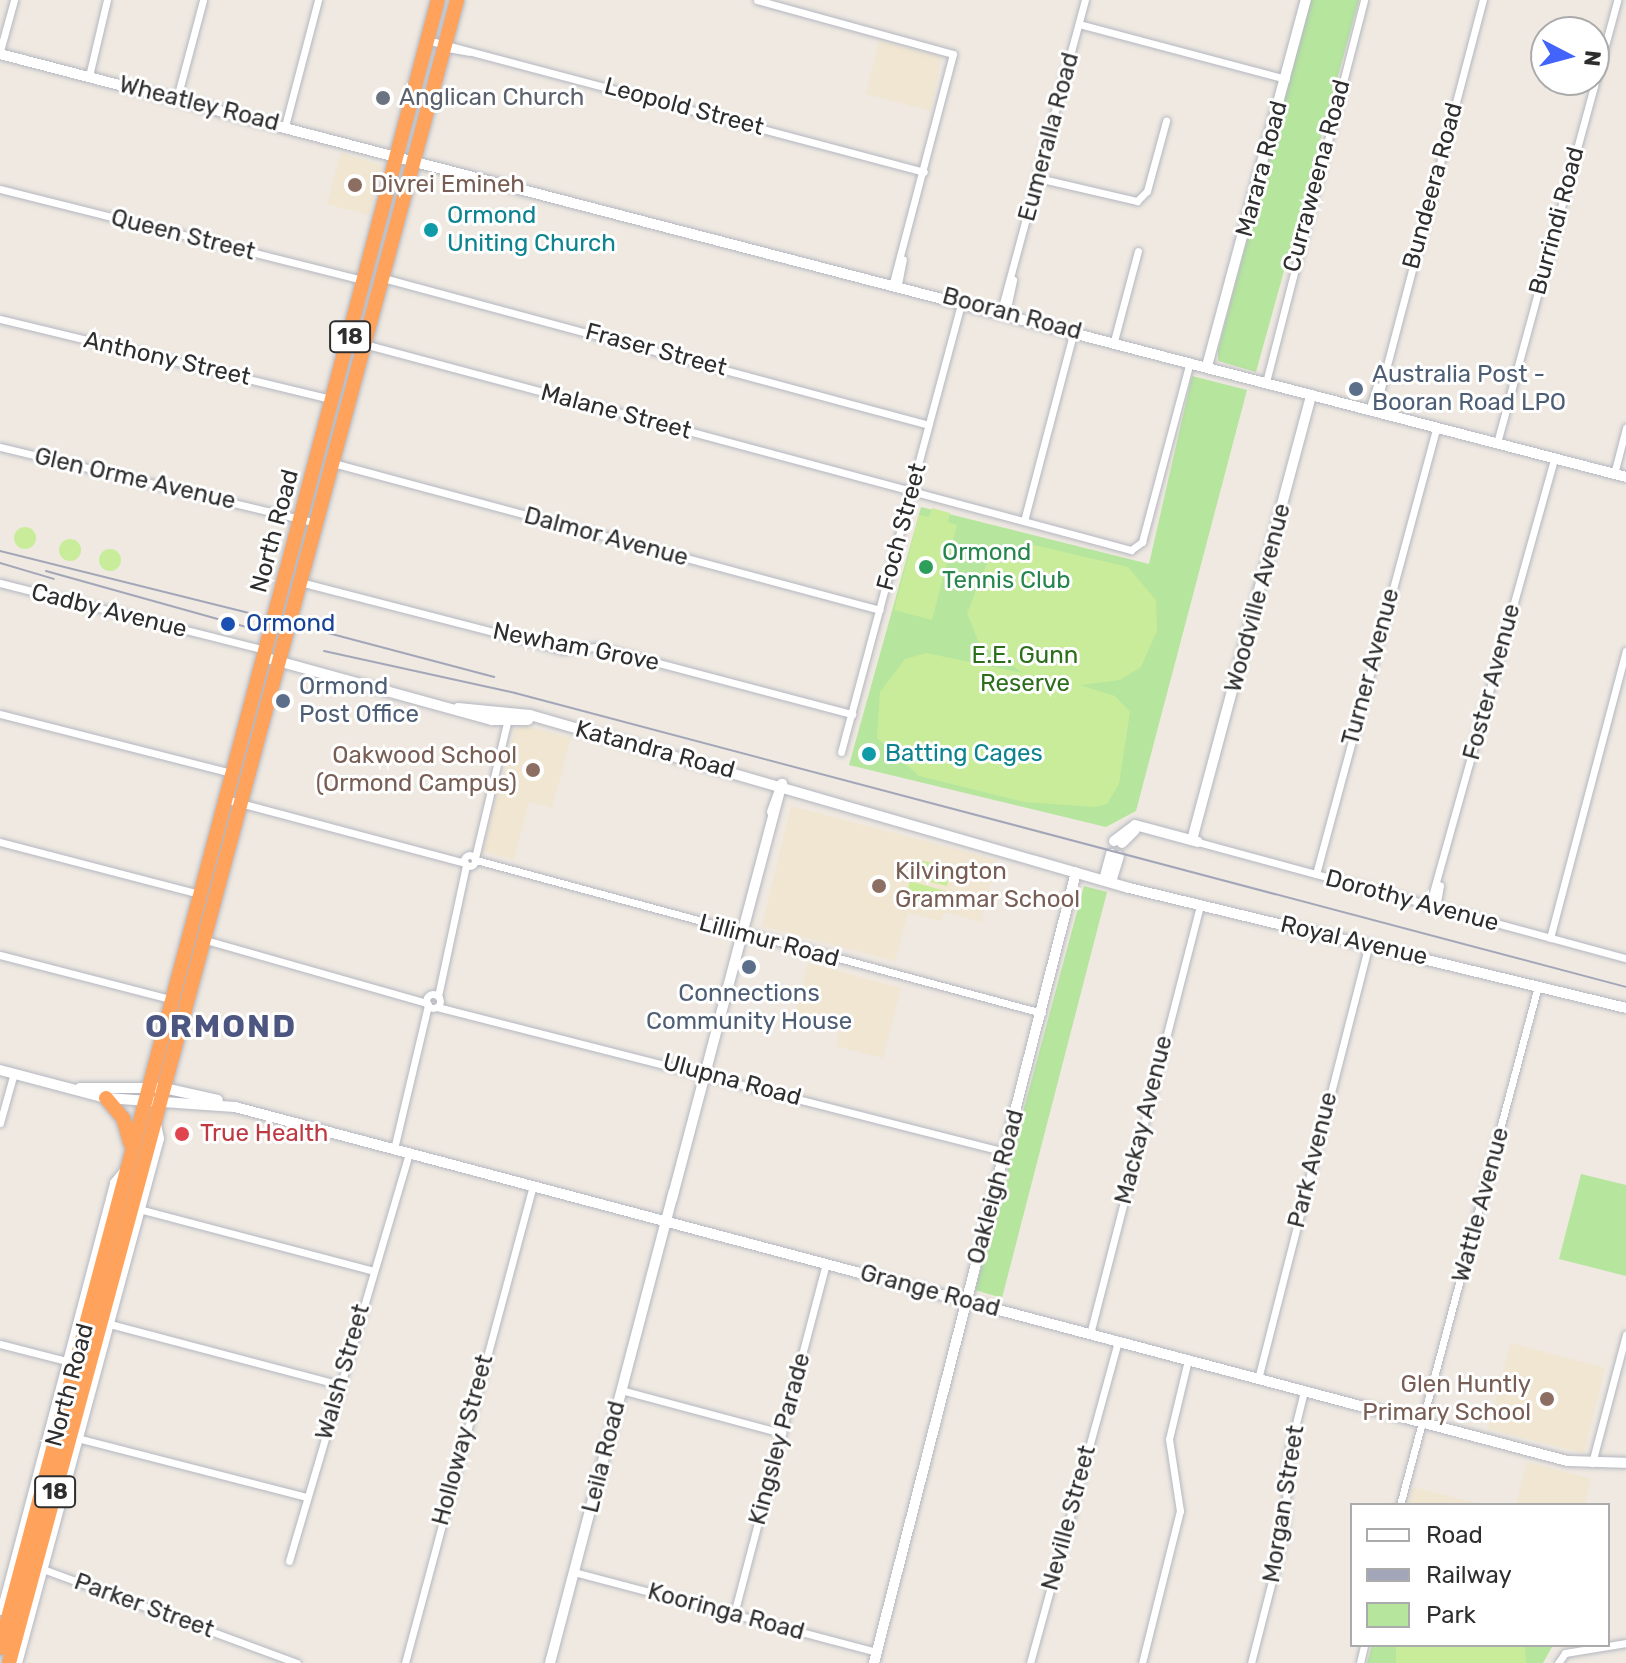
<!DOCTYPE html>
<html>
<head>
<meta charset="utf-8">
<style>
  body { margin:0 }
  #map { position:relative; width:1626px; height:1663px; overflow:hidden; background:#efe9e1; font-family:Rubik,sans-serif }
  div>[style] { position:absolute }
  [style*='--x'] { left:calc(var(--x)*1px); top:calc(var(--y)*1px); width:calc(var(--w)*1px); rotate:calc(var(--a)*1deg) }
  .education>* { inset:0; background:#f0e6d1 }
  .green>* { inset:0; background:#b6e59e }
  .pitch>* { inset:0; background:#c9ec9a }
  .round { border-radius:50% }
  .roads { filter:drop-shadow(0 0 2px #b4b7c1) drop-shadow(0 0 2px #b4b7c1) }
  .street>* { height:7px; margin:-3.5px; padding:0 3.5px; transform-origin:3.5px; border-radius:3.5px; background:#fff }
  .street>.ring { margin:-3.5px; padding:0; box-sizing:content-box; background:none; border:7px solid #fff; border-radius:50% }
  .secondary>* { height:10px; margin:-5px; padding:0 5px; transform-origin:5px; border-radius:5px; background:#fff }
  .highway>* { height:14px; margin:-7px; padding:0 7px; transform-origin:7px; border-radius:7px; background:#ffa35c }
  .rail>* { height:2px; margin:-1px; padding:0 1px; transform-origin:1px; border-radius:1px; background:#a3a6b8 }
  .dots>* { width:22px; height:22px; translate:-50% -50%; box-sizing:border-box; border:4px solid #fff; border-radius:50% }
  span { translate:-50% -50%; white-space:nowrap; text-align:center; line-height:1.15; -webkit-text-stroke:6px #fff; paint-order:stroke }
  .shield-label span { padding:2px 6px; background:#fff; border:2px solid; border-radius:6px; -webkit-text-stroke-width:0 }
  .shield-label { font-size:22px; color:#2e2e2e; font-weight:700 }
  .worship-label { font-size:24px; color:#5b616d }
  .left { translate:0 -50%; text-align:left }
  .street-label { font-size:24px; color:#2e2e2e }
  .education-label { font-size:24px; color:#785e54 }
  .right { translate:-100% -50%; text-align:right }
  .culture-label { font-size:24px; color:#0d838f }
  .service-label { font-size:24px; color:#4e5e75 }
  .leisure-label { font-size:24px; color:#27864d }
  .transit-label { font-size:24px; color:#164399 }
  .park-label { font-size:24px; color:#2c6e1b }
  .health-label { font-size:24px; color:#be3a42 }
  .district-label { font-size:32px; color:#4d5680; font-weight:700; letter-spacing:2px }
  .legend { position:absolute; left:1350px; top:1503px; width:260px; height:144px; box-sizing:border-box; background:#fff; border:2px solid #ababab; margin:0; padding:10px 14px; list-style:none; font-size:24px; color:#2e2e2e }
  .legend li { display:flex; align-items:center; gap:16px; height:40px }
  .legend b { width:40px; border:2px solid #ababab }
  .north { position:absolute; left:1530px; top:16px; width:80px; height:80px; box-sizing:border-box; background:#fff; border:2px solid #ababab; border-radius:50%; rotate:96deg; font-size:22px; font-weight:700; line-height:32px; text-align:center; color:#2e2e2e }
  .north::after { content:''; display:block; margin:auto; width:28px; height:36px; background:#4264fb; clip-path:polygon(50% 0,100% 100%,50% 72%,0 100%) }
</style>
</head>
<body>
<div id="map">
  <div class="education">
    <i style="clip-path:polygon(879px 41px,941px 57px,931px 111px,866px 94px)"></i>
    <i style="clip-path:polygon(341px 152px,382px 166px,369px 215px,327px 204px)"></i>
    <i style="clip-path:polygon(525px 726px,571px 738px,552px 808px,529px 802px,514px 860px,483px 851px,515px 729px)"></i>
    <i style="clip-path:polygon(791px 806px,997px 860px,981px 922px,944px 912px,941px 921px,908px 913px,895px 961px,762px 926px)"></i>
    <i style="clip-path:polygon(808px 963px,901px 988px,883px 1058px,836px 1046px,840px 1030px,794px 1018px)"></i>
    <i style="clip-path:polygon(1511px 1343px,1605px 1368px,1584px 1453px,1488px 1429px)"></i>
    <i style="clip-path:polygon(1527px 1462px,1591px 1479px,1585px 1505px,1516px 1505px)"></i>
    <i style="clip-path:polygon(1413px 1487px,1483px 1505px,1408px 1505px)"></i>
  </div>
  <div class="green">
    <i style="clip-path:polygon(1310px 0,1359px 0,1256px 372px,1218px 361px,1218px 350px)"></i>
    <i style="clip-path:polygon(1192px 376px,1247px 390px,1136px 811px,1106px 827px,849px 765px,921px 507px,1149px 564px)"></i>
    <i style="clip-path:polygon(1084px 886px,1107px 892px,1002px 1298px,975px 1290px)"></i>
    <i style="clip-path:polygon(1581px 1174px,1626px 1185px,1626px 1276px,1559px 1259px)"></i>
    <i style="clip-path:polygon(1372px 1645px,1553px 1645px,1543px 1663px,1367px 1663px)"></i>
  </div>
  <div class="pitch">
    <i style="clip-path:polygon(932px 508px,950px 513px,948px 522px,957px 525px,932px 620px,894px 610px,919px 515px,929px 517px)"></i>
    <i class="round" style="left:14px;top:527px;width:22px;height:22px"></i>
    <i class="round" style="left:59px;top:539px;width:22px;height:22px"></i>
    <i style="clip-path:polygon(1034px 545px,1128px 567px,1156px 600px,1157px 631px,1141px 667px,1120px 680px,1080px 685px,1115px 696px,1130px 712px,1119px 784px,1107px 804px,1095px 807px,1024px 802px,919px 776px,877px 738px,880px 692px,905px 659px,926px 653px,1023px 673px,979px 643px,967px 613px,990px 556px)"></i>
    <i class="round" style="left:99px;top:549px;width:22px;height:22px"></i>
    <i style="clip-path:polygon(916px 859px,951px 868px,947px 886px,911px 877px)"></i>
    <i style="clip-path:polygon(910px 881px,945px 891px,941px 908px,905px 899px)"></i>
    <i style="clip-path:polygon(1396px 1645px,1525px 1645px,1526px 1663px,1396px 1663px)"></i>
  </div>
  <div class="roads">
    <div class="street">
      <i style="--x:757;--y:0;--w:203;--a:15.4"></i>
      <i style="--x:953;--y:54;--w:236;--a:104.7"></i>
      <i style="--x:1079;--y:24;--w:214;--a:14.9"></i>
      <i style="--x:427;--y:40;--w:514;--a:14.87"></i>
      <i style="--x:442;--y:47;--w:27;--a:10"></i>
      <i style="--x:0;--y:51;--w:53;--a:-74.6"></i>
      <i style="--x:89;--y:76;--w:78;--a:-76.7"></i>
      <i style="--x:177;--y:98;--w:101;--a:-75.1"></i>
      <i style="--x:285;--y:126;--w:130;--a:-75.3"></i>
      <i style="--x:1038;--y:178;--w:102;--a:13.1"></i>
      <i style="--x:1137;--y:201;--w:14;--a:-45"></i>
      <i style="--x:1147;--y:191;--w:73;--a:-74.8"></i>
      <i style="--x:0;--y:189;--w:374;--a:14.1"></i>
      <i style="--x:383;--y:278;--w:565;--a:15.07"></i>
      <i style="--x:898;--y:284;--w:25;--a:-79"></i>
      <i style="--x:1001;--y:311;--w:322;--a:-74.9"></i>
      <i style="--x:1006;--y:313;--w:34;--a:-78"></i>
      <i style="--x:0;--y:319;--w:341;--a:13.6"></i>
      <i style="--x:349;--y:340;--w:810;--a:15.03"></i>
      <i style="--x:1131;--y:550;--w:14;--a:-36"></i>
      <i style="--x:1142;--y:542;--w:186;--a:-75.1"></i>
      <i style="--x:1114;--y:341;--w:93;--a:-75.1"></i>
      <i style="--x:1266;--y:382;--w:394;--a:-75.6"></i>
      <i style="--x:1369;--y:410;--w:25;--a:-72"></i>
      <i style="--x:1375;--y:411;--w:425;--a:-75.3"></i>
      <i style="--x:1497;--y:443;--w:459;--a:-74.8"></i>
      <i style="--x:0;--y:447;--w:325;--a:13.5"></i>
      <i style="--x:333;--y:463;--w:566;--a:15.04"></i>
      <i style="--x:1614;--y:474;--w:48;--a:-75.4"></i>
      <i style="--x:1024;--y:521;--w:196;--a:-75.3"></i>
      <i style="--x:300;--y:582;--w:271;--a:14.5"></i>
      <i style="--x:562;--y:650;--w:36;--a:-5"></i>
      <i style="--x:598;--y:647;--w:263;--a:14.8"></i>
      <i style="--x:0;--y:583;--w:273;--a:14.2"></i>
      <i style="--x:0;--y:714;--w:239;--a:14.3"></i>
      <i style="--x:841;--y:752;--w:465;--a:-75"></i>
      <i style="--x:225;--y:799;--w:248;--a:14.9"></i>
      <i style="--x:0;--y:842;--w:206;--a:14.6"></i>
      <i style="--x:1198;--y:842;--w:443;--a:15.2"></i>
      <i class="ring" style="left:464.5px;top:855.5px;width:4px;height:4px"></i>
      <i style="--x:475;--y:858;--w:144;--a:-76.7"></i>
      <i style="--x:476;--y:860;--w:586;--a:15.13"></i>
      <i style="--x:1316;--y:874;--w:463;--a:-74.9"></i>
      <i style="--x:1429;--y:907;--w:466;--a:-74.4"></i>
      <i style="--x:1436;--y:908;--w:23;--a:-80"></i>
      <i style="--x:1550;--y:938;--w:297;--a:-75.2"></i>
      <i style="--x:202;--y:939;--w:234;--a:15.9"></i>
      <i style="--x:0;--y:955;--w:176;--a:14.5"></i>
      <i class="ring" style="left:426px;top:994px;width:7px;height:7px"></i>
      <i style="--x:438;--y:996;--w:134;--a:-77.9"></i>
      <i style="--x:437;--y:1007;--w:586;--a:14.32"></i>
      <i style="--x:0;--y:1123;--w:52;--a:-74.4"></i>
      <i style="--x:394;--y:1149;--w:148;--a:-76.7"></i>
      <i style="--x:139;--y:1209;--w:242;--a:14.8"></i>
      <i style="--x:106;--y:1323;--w:242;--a:14.8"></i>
      <i style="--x:1090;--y:1334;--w:442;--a:-75.6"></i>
      <i style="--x:0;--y:1344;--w:72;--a:14.4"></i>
      <i style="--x:1258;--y:1379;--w:449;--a:-75.7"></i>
      <i style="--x:621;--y:1390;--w:167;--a:15"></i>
      <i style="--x:77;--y:1438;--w:237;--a:14.4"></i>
      <i style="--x:1592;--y:1463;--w:133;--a:-75.2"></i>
      <i style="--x:1400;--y:1505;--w:537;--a:-75.11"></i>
      <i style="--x:289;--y:1561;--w:425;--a:-73.6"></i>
      <i style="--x:40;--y:1568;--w:274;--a:20.3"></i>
      <i style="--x:574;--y:1572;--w:313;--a:14.8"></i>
      <i style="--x:0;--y:1611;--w:444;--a:-75.2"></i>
      <i style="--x:113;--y:1182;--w:14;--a:-51"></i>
      <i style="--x:734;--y:1614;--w:363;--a:-75.3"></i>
      <i style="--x:18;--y:1663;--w:544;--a:-74.86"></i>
      <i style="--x:160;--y:1138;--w:14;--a:-102"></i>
      <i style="--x:405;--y:1663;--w:494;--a:-75"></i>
      <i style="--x:1030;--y:1663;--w:333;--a:-74.7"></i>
      <i style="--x:1142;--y:1663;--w:157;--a:-76"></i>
      <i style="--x:1180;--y:1511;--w:73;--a:-98.7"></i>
      <i style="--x:1169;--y:1439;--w:81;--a:-76.5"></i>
      <i style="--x:1251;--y:1663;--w:133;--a:-75.7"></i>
      <i style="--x:1284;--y:1534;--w:82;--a:-86.5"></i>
      <i style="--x:1289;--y:1452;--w:63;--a:-76.2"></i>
      <i style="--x:1360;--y:1663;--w:18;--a:-77"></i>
      <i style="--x:1558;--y:1663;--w:12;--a:-55"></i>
      <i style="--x:1565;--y:1653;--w:62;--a:-9.3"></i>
    </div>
    <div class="secondary">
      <i style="--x:0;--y:54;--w:1680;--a:14.58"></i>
      <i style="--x:1207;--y:366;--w:379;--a:-74.9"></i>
      <i style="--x:263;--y:657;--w:238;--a:15.4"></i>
      <i style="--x:492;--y:720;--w:36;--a:0"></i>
      <i style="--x:458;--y:708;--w:72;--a:5.6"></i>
      <i style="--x:530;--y:715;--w:623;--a:16.11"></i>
      <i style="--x:1129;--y:888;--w:511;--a:13.57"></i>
      <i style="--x:772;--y:812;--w:30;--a:-70"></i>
      <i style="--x:1192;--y:840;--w:461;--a:-75"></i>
      <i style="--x:1114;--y:841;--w:26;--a:-37"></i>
      <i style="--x:1135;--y:825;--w:65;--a:15.1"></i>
      <i style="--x:1122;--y:843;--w:18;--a:-45"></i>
      <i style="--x:1104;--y:880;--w:27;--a:-75"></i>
      <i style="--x:1111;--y:882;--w:27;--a:-73"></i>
      <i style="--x:0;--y:1070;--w:110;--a:14.8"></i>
      <i style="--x:106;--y:1098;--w:129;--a:4"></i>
      <i style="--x:235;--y:1107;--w:1378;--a:14.88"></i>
      <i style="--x:1567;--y:1461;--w:59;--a:1.9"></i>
      <i style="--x:80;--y:1088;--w:84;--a:0"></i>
      <i style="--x:164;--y:1088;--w:55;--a:12.5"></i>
      <i style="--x:672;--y:1199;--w:429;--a:-75.2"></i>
      <i style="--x:550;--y:1663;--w:486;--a:-75.3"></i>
      <i style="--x:874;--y:1663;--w:816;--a:-75.67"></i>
    </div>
    <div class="highway">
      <i style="--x:106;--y:1098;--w:26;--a:50"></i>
      <i style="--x:123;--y:1118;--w:26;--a:74"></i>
      <i style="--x:0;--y:1648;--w:1705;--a:-75.12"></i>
      <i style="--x:9;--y:1663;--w:1722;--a:-74.92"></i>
    </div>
  </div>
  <div class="rail">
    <i style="--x:0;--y:551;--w:269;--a:14"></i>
    <i style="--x:0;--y:563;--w:56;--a:16.5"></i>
    <i style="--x:46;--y:571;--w:220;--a:15.6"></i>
    <i style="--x:328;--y:633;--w:172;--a:14.8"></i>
    <i style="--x:324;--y:651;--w:196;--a:12.4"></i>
    <i style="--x:515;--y:693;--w:1149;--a:14.82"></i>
  </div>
  <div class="dots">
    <i style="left:383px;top:98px;background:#6b7280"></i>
    <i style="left:355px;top:185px;background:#8d6e63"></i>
    <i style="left:431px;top:230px;background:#0f9aa8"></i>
    <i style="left:1356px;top:389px;background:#5c6f8a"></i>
    <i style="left:926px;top:567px;background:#2e9e5b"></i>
    <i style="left:228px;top:624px;background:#1a4fb4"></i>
    <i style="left:283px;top:701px;background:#5c6f8a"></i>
    <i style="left:869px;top:754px;background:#0f9aa8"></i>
    <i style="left:533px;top:770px;background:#8d6e63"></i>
    <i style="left:879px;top:886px;background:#8d6e63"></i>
    <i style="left:749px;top:967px;background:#5c6f8a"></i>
    <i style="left:182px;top:1134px;background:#e0444e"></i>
    <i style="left:1547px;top:1399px;background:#8d6e63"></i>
  </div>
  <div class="shield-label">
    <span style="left:350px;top:337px">18</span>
    <span style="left:55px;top:1492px">18</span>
  </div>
  <div class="worship-label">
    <span class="left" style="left:399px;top:98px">Anglican Church</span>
  </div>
  <div class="street-label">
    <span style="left:199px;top:104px;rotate:14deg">Wheatley Road</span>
    <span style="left:684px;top:107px;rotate:15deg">Leopold Street</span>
    <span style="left:1049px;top:137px;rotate:-75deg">Eumeralla Road</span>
    <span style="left:1262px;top:169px;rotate:-75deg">Marara Road</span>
    <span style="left:1317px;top:176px;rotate:-75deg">Curraweena Road</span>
    <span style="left:1433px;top:186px;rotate:-75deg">Bundeera Road</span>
    <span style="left:1557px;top:221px;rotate:-75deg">Burrindi Road</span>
    <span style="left:183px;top:235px;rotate:14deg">Queen Street</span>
    <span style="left:1012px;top:314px;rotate:15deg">Booran Road</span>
    <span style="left:656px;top:350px;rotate:15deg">Fraser Street</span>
    <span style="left:167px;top:359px;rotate:13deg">Anthony Street</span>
    <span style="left:616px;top:412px;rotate:15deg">Malane Street</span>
    <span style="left:135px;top:479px;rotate:13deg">Glen Orme Avenue</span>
    <span style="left:902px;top:527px;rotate:-75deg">Foch Street</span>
    <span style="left:275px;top:531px;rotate:-75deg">North Road</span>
    <span style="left:606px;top:537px;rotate:15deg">Dalmor Avenue</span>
    <span style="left:1258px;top:598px;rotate:-75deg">Woodville Avenue</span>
    <span style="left:109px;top:611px;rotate:14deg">Cadby Avenue</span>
    <span style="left:576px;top:647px;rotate:11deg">Newham Grove</span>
    <span style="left:1371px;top:667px;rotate:-75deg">Turner Avenue</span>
    <span style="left:1492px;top:682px;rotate:-75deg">Foster Avenue</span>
    <span style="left:655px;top:750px;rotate:15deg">Katandra Road</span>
    <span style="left:1412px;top:901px;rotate:15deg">Dorothy Avenue</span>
    <span style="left:769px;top:941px;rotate:15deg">Lillimur Road</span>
    <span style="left:1354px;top:941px;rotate:13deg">Royal Avenue</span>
    <span style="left:732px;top:1080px;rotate:15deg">Ulupna Road</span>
    <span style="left:1144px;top:1120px;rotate:-76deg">Mackay Avenue</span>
    <span style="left:1313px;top:1160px;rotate:-76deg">Park Avenue</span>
    <span style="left:996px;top:1187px;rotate:-75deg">Oakleigh Road</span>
    <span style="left:1481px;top:1205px;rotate:-75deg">Wattle Avenue</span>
    <span style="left:930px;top:1291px;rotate:15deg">Grange Road</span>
    <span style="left:343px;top:1372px;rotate:-74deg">Walsh Street</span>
    <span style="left:70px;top:1385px;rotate:-75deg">North Road</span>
    <span style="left:780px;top:1439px;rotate:-75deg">Kingsley Parade</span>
    <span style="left:463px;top:1440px;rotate:-75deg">Holloway Street</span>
    <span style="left:604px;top:1457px;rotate:-76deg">Leila Road</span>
    <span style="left:1284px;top:1504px;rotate:-81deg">Morgan Street</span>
    <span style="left:1069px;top:1518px;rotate:-75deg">Neville Street</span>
    <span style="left:144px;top:1606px;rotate:20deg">Parker Street</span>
    <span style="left:726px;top:1612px;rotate:15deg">Kooringa Road</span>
  </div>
  <div class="education-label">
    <span class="left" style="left:371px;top:185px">Divrei Emineh</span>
    <span class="right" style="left:517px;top:770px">Oakwood School<br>(Ormond Campus)</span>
    <span class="left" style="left:895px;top:886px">Kilvington<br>Grammar School</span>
    <span class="right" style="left:1531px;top:1399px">Glen Huntly<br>Primary School</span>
  </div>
  <div class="culture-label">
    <span class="left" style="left:447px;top:230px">Ormond<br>Uniting Church</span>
    <span class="left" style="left:885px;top:754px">Batting Cages</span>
  </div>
  <div class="service-label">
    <span class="left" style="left:1372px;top:389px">Australia Post -<br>Booran Road LPO</span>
    <span class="left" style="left:299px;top:701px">Ormond<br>Post Office</span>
    <span style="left:749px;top:1008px">Connections<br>Community House</span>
  </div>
  <div class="leisure-label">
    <span class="left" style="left:942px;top:567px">Ormond<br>Tennis Club</span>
  </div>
  <div class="transit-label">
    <span class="left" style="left:246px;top:624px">Ormond</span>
  </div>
  <div class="park-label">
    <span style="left:1025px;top:670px">E.E. Gunn<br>Reserve</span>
  </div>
  <div class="health-label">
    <span class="left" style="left:200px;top:1134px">True Health</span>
  </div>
  <div class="district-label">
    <span style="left:221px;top:1026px">ORMOND</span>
  </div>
  <ul class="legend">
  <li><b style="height:10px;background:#fff"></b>Road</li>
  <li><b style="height:10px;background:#a3a6b8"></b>Railway</li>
  <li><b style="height:22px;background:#b6e59e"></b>Park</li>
  </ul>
  <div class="north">N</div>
</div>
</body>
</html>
